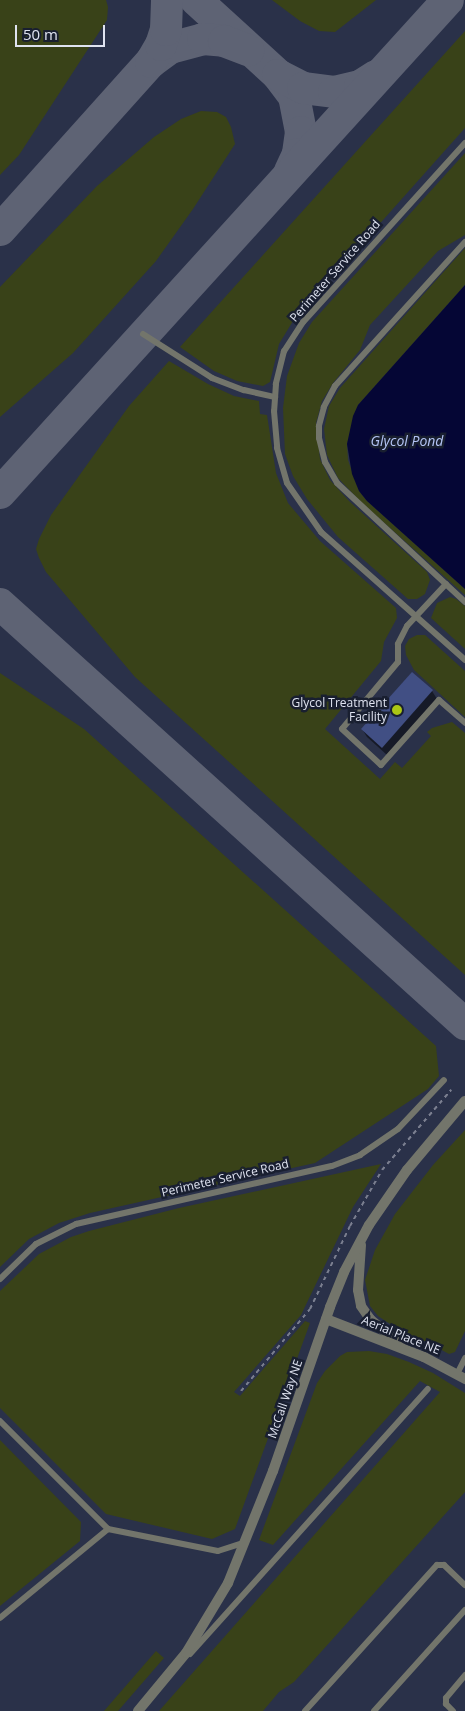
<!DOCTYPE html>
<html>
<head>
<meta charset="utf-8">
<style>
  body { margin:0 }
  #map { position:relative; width:465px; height:1711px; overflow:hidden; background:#23283b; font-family:"Open Sans",sans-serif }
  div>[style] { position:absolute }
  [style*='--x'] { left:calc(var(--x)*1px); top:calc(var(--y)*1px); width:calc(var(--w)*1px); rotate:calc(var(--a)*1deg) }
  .built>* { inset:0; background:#2a3149 }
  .green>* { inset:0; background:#394218 }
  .water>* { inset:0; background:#050635 }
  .shadow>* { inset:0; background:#0007 }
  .taxiway>* { height:32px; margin:-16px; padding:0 16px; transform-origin:16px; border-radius:16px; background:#5e6374 }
  .building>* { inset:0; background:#414f84 }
  .path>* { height:2px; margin-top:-1px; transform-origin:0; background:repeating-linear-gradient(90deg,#7b7f90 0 4px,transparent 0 8px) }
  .service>* { height:6px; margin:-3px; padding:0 3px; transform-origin:3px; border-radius:3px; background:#73756b }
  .minor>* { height:10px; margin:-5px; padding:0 5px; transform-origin:5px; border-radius:5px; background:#73756b }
  .dots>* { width:14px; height:14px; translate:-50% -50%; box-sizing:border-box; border:2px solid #191f30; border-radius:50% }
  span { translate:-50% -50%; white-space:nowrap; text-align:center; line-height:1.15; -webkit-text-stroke:5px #191f30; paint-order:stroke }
  .street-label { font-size:12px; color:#dfe3f0 }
  .poi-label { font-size:12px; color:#dfe3f0 }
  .right { translate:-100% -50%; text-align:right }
  .water-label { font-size:14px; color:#b4c4f5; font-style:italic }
  .scale { position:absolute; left:15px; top:25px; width:90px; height:22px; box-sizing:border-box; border:2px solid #dfe3f0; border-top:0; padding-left:6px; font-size:15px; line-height:18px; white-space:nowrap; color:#dfe3f0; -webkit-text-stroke:4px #191f30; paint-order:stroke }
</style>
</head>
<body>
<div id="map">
  <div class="built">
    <i style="clip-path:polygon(0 0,465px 0,465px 1711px,0 1711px)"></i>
  </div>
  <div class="green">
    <i style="clip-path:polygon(0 0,106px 0,108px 7px,107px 20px,19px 155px,0 175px)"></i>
    <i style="clip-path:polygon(272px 0,376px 0,335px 32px,319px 31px,300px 21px)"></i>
    <i style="clip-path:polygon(465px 31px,465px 128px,293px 321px,279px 344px,270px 382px,263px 386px,237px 381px,214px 371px,180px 347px)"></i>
    <i style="clip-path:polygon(201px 111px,217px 112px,226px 117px,231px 127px,235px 144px,193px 209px,156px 261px,73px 353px,0 417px,0 287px,97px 186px,154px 137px,181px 119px)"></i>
    <i style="clip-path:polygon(465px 153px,465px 235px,438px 251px,370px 325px,360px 350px,333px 383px,322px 401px,316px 423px,320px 459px,330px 480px,349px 501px,427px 572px,430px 580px,425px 594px,417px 599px,408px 599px,338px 537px,307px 499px,293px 476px,285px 454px,283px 408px,287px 376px,299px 343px,312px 322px)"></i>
    <i style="clip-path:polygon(465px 248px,465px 285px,358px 405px,347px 444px,348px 460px,359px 491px,367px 501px,465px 589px,465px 595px,361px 502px,338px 478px,327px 455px,324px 429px,329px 406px,340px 388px)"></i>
    <i style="clip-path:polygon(169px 361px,208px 384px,234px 396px,259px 401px,260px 414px,267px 415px,276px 473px,288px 503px,320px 541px,396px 608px,397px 618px,384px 642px,381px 661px,325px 729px,380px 779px,395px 762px,402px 768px,431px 736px,427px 732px,432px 728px,452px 722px,465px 733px,465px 975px,135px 677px,46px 572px,39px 558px,36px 549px,39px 539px,51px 515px,129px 406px)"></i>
    <i style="clip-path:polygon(450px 597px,456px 599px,465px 606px,465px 649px,431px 618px,437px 603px)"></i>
    <i style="clip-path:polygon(417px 635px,425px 635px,465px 671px,465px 717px,414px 670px,406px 655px,405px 646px,409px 639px)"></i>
    <i style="clip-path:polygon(0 673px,84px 729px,436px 1046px,439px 1076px,428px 1089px,315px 1163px,90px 1213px,59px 1223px,29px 1239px,0 1267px)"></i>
    <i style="clip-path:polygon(465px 1130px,465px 1331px,455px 1352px,449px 1354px,427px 1342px,408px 1336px,378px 1316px,370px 1306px,365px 1280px,375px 1250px,395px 1214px,433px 1165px)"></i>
    <i style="clip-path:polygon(381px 1164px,353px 1207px,301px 1315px,234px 1392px,240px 1396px,305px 1321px,310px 1323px,235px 1529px,212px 1539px,106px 1514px,0 1408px,0 1291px,39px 1254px,71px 1237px,89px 1231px,179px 1208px)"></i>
    <i style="clip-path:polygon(369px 1351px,387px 1354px,409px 1362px,433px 1373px,465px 1393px,465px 1492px,294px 1682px,279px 1692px,263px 1711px,159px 1711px,440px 1392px,420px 1381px,273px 1545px,259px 1540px,317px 1383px,325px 1371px,340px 1356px,347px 1352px)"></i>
    <i style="clip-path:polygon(0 1440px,81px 1522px,80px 1541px,0 1606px)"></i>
    <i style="clip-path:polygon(156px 1651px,164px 1658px,118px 1711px,104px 1711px)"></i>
  </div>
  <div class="water">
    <i style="clip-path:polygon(465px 285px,465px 589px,367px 501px,359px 491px,352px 474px,347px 444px,353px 416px,358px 405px)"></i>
  </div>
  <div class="shadow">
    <i style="clip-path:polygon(412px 673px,432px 691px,437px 699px,387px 755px,367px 737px,362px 729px)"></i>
  </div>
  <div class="taxiway">
    <i style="--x:196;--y:0;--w:111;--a:42.4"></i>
    <i style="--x:278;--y:75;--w:26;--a:53"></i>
    <i style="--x:294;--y:96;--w:37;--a:79"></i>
    <i style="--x:301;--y:132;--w:22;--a:98"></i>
    <i style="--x:298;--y:154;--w:19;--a:115"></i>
    <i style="--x:151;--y:62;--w:24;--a:-36"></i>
    <i style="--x:170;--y:48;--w:34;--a:-15"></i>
    <i style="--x:203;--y:39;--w:21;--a:5"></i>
    <i style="--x:224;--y:41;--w:26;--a:21"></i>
    <i style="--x:278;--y:75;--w:28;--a:27"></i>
    <i style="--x:303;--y:88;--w:31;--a:7"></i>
    <i style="--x:334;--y:92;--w:27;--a:-13"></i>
    <i style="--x:360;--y:86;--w:19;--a:-32"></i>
    <i style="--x:0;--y:230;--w:226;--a:-48.1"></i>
    <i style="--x:151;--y:62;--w:20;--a:-60"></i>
    <i style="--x:161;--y:45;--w:16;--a:-72"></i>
    <i style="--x:166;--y:30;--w:30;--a:-88"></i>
    <i style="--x:0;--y:493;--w:666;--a:-47.74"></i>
    <i style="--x:0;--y:604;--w:627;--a:42.09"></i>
  </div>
  <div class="building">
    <i style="clip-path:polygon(412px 672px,433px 690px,382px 748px,361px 729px)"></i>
  </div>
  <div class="path">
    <i style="--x:241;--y:1391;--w:107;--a:-49.9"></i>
    <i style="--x:310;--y:1309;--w:92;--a:-64.3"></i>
    <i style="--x:350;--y:1226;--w:64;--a:-60.3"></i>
    <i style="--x:382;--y:1170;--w:106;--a:-49.2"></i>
  </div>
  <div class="service">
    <i style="--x:465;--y:143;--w:241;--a:132.1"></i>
    <i style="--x:303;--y:322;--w:35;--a:123"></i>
    <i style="--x:284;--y:351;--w:34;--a:104"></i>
    <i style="--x:276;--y:384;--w:27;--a:94"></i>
    <i style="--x:274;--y:411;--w:37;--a:85"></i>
    <i style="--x:277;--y:448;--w:36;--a:74"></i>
    <i style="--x:287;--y:483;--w:60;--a:55.2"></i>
    <i style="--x:321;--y:532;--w:193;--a:41.6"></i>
    <i style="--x:465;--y:242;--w:194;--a:132.1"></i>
    <i style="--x:335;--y:386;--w:24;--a:118"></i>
    <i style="--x:324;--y:407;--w:20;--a:105"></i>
    <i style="--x:319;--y:426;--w:12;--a:90"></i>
    <i style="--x:319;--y:438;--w:25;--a:76"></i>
    <i style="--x:325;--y:462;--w:24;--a:60"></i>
    <i style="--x:337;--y:483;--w:175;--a:42.9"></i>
    <i style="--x:143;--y:334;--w:82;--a:32.5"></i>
    <i style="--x:212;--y:378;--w:34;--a:21"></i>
    <i style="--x:244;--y:390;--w:32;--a:13"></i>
    <i style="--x:446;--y:584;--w:57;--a:132.9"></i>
    <i style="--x:407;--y:626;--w:20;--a:117"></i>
    <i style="--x:398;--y:644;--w:18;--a:90"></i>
    <i style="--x:398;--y:662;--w:87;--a:129.9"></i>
    <i style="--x:342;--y:729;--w:53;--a:42.7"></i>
    <i style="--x:381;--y:765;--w:87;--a:-48.3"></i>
    <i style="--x:439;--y:700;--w:35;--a:41"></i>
    <i style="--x:0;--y:1279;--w:50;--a:-44.2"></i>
    <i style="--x:36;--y:1244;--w:45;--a:-26.6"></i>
    <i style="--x:76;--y:1224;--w:262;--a:-12.8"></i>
    <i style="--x:332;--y:1166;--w:30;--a:-21"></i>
    <i style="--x:360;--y:1155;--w:46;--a:-34.4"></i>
    <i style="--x:398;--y:1129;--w:67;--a:-46.8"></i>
    <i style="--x:457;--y:1374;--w:18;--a:-63"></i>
    <i style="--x:0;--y:1421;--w:153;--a:45"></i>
    <i style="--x:108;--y:1529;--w:112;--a:11.3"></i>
    <i style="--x:218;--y:1551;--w:29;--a:-18"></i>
    <i style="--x:0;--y:1618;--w:140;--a:-39.5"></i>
    <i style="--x:190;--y:1654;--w:356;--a:-48.1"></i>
    <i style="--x:305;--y:1711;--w:197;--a:-47.9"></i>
    <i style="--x:437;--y:1565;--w:7;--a:0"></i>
    <i style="--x:444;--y:1565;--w:29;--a:44"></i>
    <i style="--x:374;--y:1711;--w:136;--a:-48"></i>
    <i style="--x:453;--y:1711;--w:10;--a:-135"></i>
    <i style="--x:446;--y:1704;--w:6;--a:-90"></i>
    <i style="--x:446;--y:1698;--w:30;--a:-50"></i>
  </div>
  <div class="minor">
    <i style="--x:361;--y:1245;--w:45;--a:93.8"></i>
    <i style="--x:358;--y:1290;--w:16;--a:79"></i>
    <i style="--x:361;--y:1306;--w:16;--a:55"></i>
    <i style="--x:370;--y:1319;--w:39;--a:40"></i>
    <i style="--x:326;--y:1319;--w:105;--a:21.2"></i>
    <i style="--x:424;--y:1357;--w:47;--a:28.2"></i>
    <i style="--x:138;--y:1711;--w:75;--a:-50.4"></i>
    <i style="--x:186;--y:1653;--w:82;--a:-59"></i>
    <i style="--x:228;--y:1583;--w:121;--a:-68.1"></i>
    <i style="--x:273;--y:1471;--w:174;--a:-70.8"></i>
    <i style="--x:330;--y:1307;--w:38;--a:-68"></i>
    <i style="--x:344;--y:1272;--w:53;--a:-62"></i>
    <i style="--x:369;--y:1225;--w:67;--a:-55.4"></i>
    <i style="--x:407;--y:1170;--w:90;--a:-50"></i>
  </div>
  <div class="dots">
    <i style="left:397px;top:710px;background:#abc615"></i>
  </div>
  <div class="street-label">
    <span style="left:335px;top:271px;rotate:-49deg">Perimeter Service Road</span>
    <span style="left:225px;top:1178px;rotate:-13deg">Perimeter Service Road</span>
    <span style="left:401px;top:1335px;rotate:22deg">Aerial Place NE</span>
    <span style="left:285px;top:1399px;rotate:-71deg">McCall Way NE</span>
  </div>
  <div class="poi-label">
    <span class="right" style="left:387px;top:710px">Glycol Treatment<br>Facility</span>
  </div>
  <div class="water-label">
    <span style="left:407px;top:441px">Glycol Pond</span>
  </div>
  <div class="scale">50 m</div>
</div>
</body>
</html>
